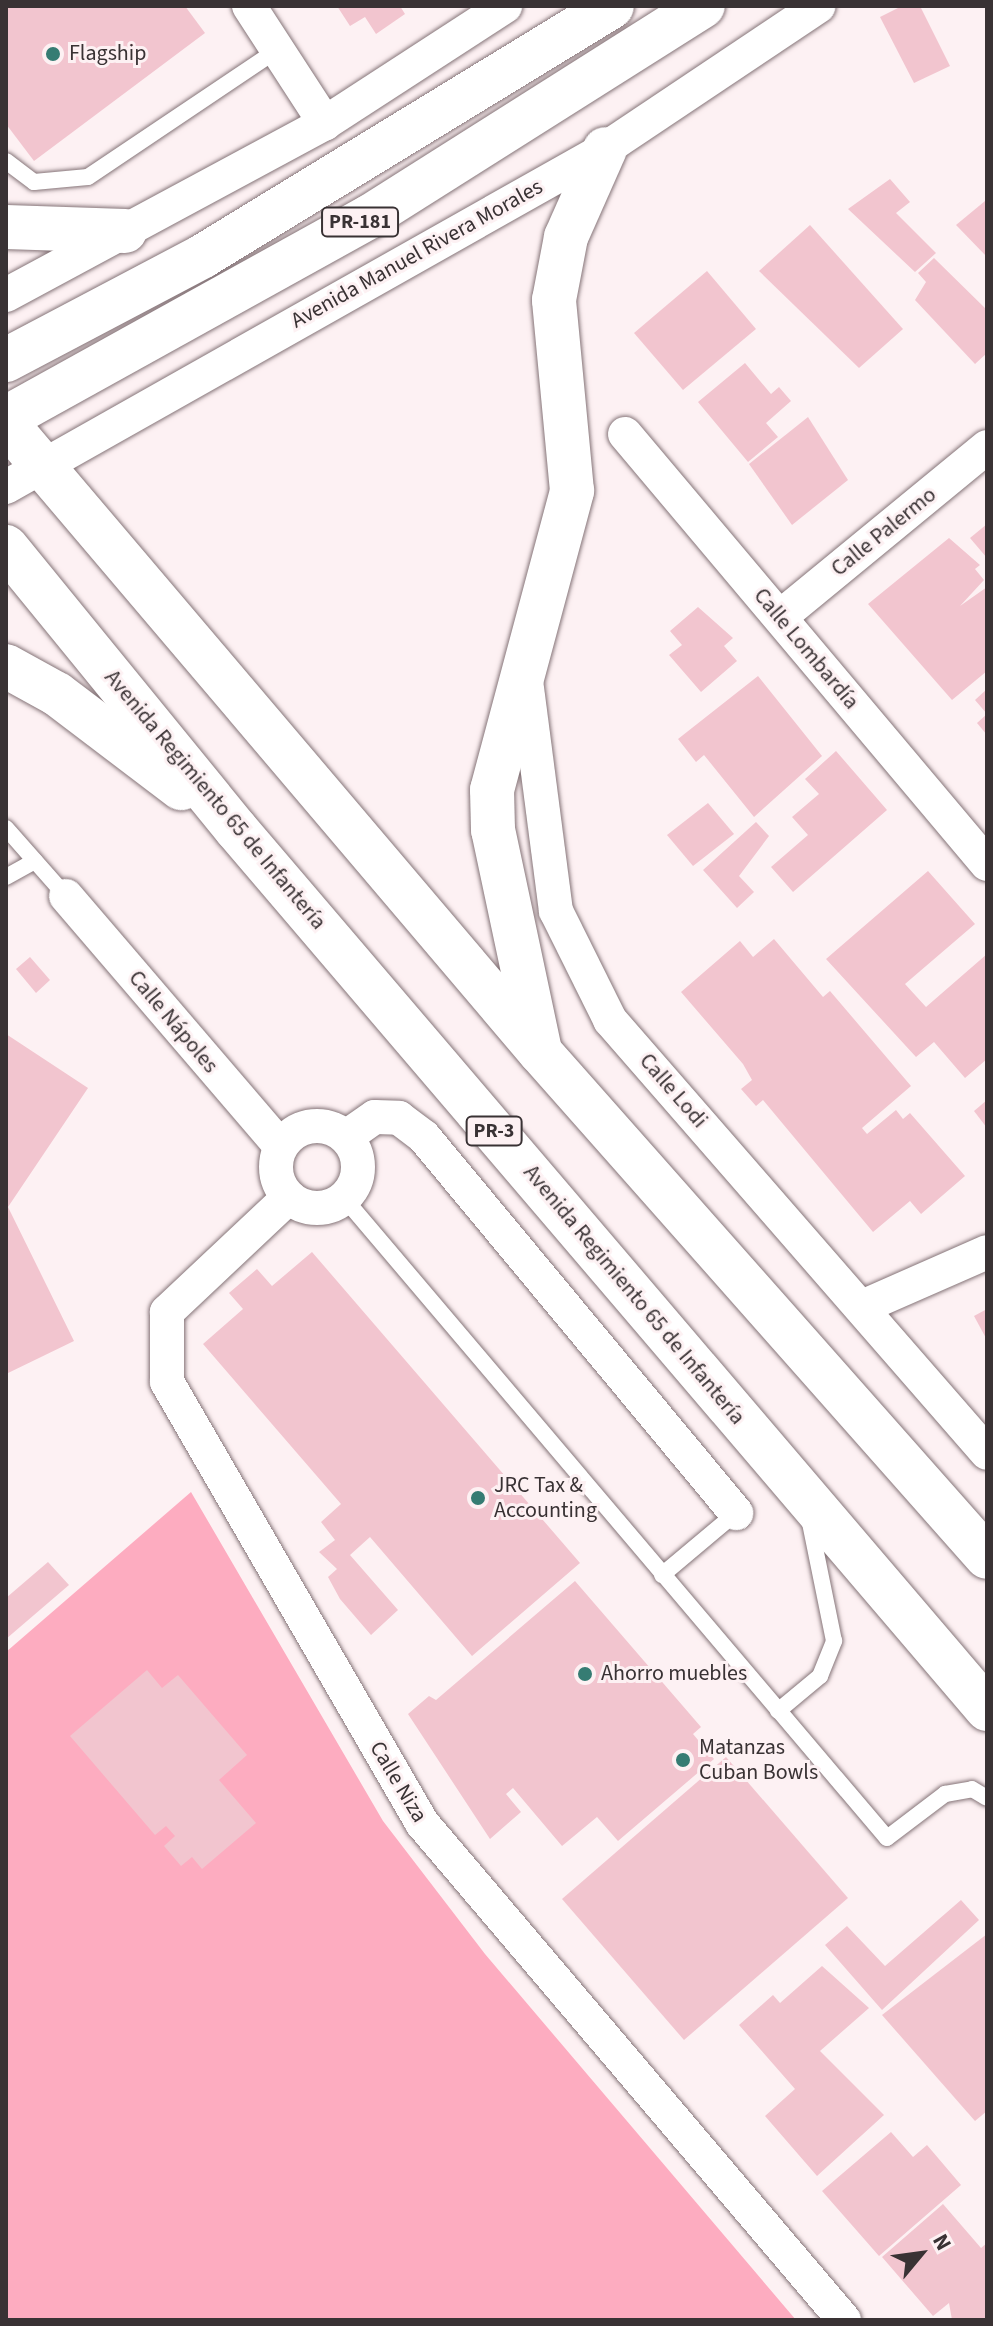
<!DOCTYPE html>
<html>
<head>
<meta charset="utf-8">
<style>
  body { margin:0 }
  #map { position:relative; width:993px; height:2326px; overflow:hidden; background:#fdf1f3; font-family:"Source Sans 3",sans-serif }
  div>[style] { position:absolute }
  [style*='--x'] { left:calc(var(--x)*1px); top:calc(var(--y)*1px); width:calc(var(--w)*1px); rotate:calc(var(--a)*1deg) }
  .green>* { inset:0; background:#fdacc0 }
  .building>* { inset:0; background:#f2c5cf }
  .roads { filter:drop-shadow(0 0 2px #857478) drop-shadow(0 0 2px #857478) }
  .service>* { height:16px; margin:-8px; padding:0 8px; transform-origin:8px; border-radius:8px; background:#fff }
  .minor>* { height:34px; margin:-17px; padding:0 17px; transform-origin:17px; border-radius:17px; background:#fff }
  .minor>.ring { margin:-17px; padding:0; box-sizing:content-box; background:none; border:34px solid #fff; border-radius:50% }
  .trunk>* { height:44px; margin:-22px; padding:0 22px; transform-origin:22px; border-radius:22px; background:#fff }
  .dots>* { width:22px; height:22px; translate:-50% -50%; box-sizing:border-box; border:4px solid #fdf1f3; border-radius:50% }
  span { translate:-50% -50%; white-space:nowrap; text-align:center; line-height:1.15; -webkit-text-stroke:6px #fdf1f3; paint-order:stroke }
  .shield-label span { padding:2px 6px; background:#fdf1f3; border:2px solid; border-radius:6px; -webkit-text-stroke-width:0 }
  .shield-label { font-size:20px; color:#393234; font-weight:700 }
  .poi-label { font-size:22px; color:#393234 }
  .left { translate:0 -50%; text-align:left }
  .street-label { font-size:22px; color:#393234 }
  .frame { position:absolute; inset:0; border:8px solid #393234; pointer-events:none }
  .north { position:absolute; left:881px; top:2214px; width:80px; height:80px; -webkit-text-stroke:6px #fdf1f3; paint-order:stroke; rotate:61deg; font-size:22px; font-weight:700; line-height:32px; text-align:center; color:#393234 }
  .north::after { content:''; display:block; margin:auto; width:28px; height:36px; background:#393234; clip-path:polygon(50% 0,100% 100%,50% 72%,0 100%) }
</style>
</head>
<body>
<div id="map">
  <div class="green">
    <i style="clip-path:polygon(191px 1492px,383px 1821px,485px 1954px,796px 2320px,6px 2320px,6px 1652px)"></i>
  </div>
  <div class="building">
    <i style="clip-path:polygon(6px 6px,185px 6px,205px 33px,34px 161px,6px 124px)"></i>
    <i style="clip-path:polygon(337px 6px,400px 6px,405px 14px,376px 34px,365px 17px,350px 26px)"></i>
    <i style="clip-path:polygon(902px 6px,920px 6px,950px 66px,914px 83px,880px 17px)"></i>
    <i style="clip-path:polygon(890px 179px,910px 202px,896px 213px,936px 253px,915px 272px,848px 209px)"></i>
    <i style="clip-path:polygon(985px 201px,987px 204px,987px 257px,956px 225px)"></i>
    <i style="clip-path:polygon(810px 225px,903px 329px,859px 368px,759px 271px)"></i>
    <i style="clip-path:polygon(934px 258px,987px 310px,987px 353px,975px 364px,915px 300px,926px 282px,918px 273px)"></i>
    <i style="clip-path:polygon(707px 271px,756px 329px,683px 390px,634px 333px)"></i>
    <i style="clip-path:polygon(745px 363px,771px 394px,779px 387px,791px 401px,766px 423px,778px 437px,748px 462px,698px 402px)"></i>
    <i style="clip-path:polygon(808px 417px,848px 480px,792px 525px,749px 464px)"></i>
    <i style="clip-path:polygon(987px 524px,987px 558px,970px 538px)"></i>
    <i style="clip-path:polygon(949px 538px,980px 565px,975px 569px,984px 580px,960px 606px,987px 587px,987px 671px,952px 700px,868px 604px)"></i>
    <i style="clip-path:polygon(698px 607px,733px 638px,724px 646px,737px 661px,701px 692px,669px 655px,682px 645px,670px 631px)"></i>
    <i style="clip-path:polygon(758px 676px,822px 756px,754px 817px,704px 755px,696px 762px,678px 739px)"></i>
    <i style="clip-path:polygon(987px 689px,987px 714px,975px 700px)"></i>
    <i style="clip-path:polygon(987px 714px,987px 735px,977px 723px)"></i>
    <i style="clip-path:polygon(836px 751px,887px 810px,793px 892px,771px 867px,808px 835px,792px 817px,819px 794px,805px 779px)"></i>
    <i style="clip-path:polygon(708px 803px,734px 834px,693px 866px,667px 835px)"></i>
    <i style="clip-path:polygon(756px 822px,769px 836px,739px 876px,754px 892px,737px 908px,703px 870px)"></i>
    <i style="clip-path:polygon(928px 871px,975px 924px,905px 984px,926px 1007px,987px 954px,987px 1059px,965px 1078px,934px 1042px,916px 1057px,826px 959px)"></i>
    <i style="clip-path:polygon(774px 939px,823px 997px,830px 991px,911px 1086px,862px 1128px,867px 1134px,896px 1110px,903px 1119px,910px 1113px,965px 1176px,921px 1214px,910px 1201px,873px 1232px,763px 1100px,756px 1106px,741px 1089px,752px 1080px,743px 1064px,681px 992px,740px 941px,753px 957px)"></i>
    <i style="clip-path:polygon(30px 957px,50px 980px,36px 993px,16px 969px)"></i>
    <i style="clip-path:polygon(6px 1034px,88px 1088px,8px 1207px,74px 1341px,6px 1374px)"></i>
    <i style="clip-path:polygon(987px 1100px,987px 1128px,974px 1111px)"></i>
    <i style="clip-path:polygon(312px 1252px,580px 1563px,472px 1656px,370px 1537px,350px 1555px,398px 1610px,371px 1635px,340px 1599px,328px 1577px,337px 1569px,319px 1552px,335px 1540px,321px 1522px,341px 1504px,203px 1344px,243px 1309px,229px 1293px,257px 1269px,272px 1286px)"></i>
    <i style="clip-path:polygon(987px 1309px,987px 1340px,974px 1316px)"></i>
    <i style="clip-path:polygon(48px 1562px,69px 1585px,6px 1639px,6px 1598px)"></i>
    <i style="clip-path:polygon(575px 1581px,701px 1727px,693px 1734px,714px 1759px,618px 1841px,597px 1817px,562px 1846px,513px 1788px,506px 1794px,521px 1812px,490px 1839px,408px 1714px,429px 1696px,436px 1700px)"></i>
    <i style="clip-path:polygon(147px 1670px,162px 1688px,178px 1675px,247px 1755px,219px 1780px,256px 1823px,202px 1869px,192px 1857px,181px 1866px,164px 1846px,175px 1836px,166px 1826px,155px 1835px,70px 1736px)"></i>
    <i style="clip-path:polygon(726px 1757px,848px 1898px,684px 2040px,562px 1899px)"></i>
    <i style="clip-path:polygon(961px 1900px,979px 1920px,882px 2010px,825px 1945px,847px 1926px,885px 1966px)"></i>
    <i style="clip-path:polygon(987px 1934px,987px 2111px,975px 2121px,882px 2015px)"></i>
    <i style="clip-path:polygon(822px 1966px,869px 2008px,820px 2051px,884px 2115px,817px 2176px,765px 2116px,795px 2089px,739px 2025px,773px 1995px,780px 2003px)"></i>
    <i style="clip-path:polygon(891px 2132px,913px 2157px,927px 2145px,961px 2185px,879px 2256px,822px 2191px)"></i>
    <i style="clip-path:polygon(943px 2204px,981px 2248px,987px 2243px,987px 2320px,952px 2320px,949px 2303px,933px 2316px,882px 2257px)"></i>
  </div>
  <div class="roads">
    <div class="service">
      <i style="--x:6;--y:161;--w:35;--a:37"></i>
      <i style="--x:34;--y:182;--w:54;--a:-5.3"></i>
      <i style="--x:88;--y:177;--w:228;--a:-33.9"></i>
      <i style="--x:6;--y:828;--w:91;--a:48.6"></i>
      <i style="--x:6;--y:877;--w:33;--a:-29"></i>
      <i style="--x:344;--y:1198;--w:839;--a:49.69"></i>
      <i style="--x:887;--y:1838;--w:73;--a:-37.2"></i>
      <i style="--x:945;--y:1794;--w:27;--a:-10"></i>
      <i style="--x:972;--y:1789;--w:17;--a:31"></i>
      <i style="--x:662;--y:1575;--w:97;--a:-40"></i>
      <i style="--x:778;--y:1711;--w:55;--a:-39.8"></i>
      <i style="--x:820;--y:1676;--w:38;--a:-68"></i>
      <i style="--x:834;--y:1641;--w:126;--a:-101.5"></i>
    </div>
    <div class="minor">
      <i style="--x:249;--y:6;--w:140;--a:57"></i>
      <i style="--x:6;--y:295;--w:362;--a:-28.3"></i>
      <i style="--x:325;--y:123;--w:215;--a:-33"></i>
      <i style="--x:625;--y:434;--w:562;--a:49.91"></i>
      <i style="--x:6;--y:487;--w:688;--a:-29.43"></i>
      <i style="--x:605;--y:149;--w:257;--a:-33.8"></i>
      <i style="--x:780;--y:617;--w:268;--a:-39.4"></i>
      <i style="--x:527;--y:688;--w:225;--a:82.6"></i>
      <i style="--x:556;--y:911;--w:122;--a:63.6"></i>
      <i style="--x:610;--y:1020;--w:574;--a:48.95"></i>
      <i style="--x:66;--y:896;--w:330;--a:49.4"></i>
      <i class="ring" style="left:276px;top:1126px;width:48px;height:48px"></i>
      <i style="--x:346;--y:1137;--w:35;--a:-35"></i>
      <i style="--x:375;--y:1117;--w:24;--a:2"></i>
      <i style="--x:399;--y:1118;--w:31;--a:37"></i>
      <i style="--x:424;--y:1137;--w:489;--a:50.3"></i>
      <i style="--x:289;--y:1197;--w:168;--a:136.7"></i>
      <i style="--x:167;--y:1312;--w:70;--a:90"></i>
      <i style="--x:167;--y:1382;--w:509;--a:59.96"></i>
      <i style="--x:422;--y:1823;--w:652;--a:49.67"></i>
      <i style="--x:862;--y:1307;--w:137;--a:-23.7"></i>
    </div>
    <div class="trunk">
      <i style="--x:6;--y:227;--w:119;--a:1.9"></i>
      <i style="--x:6;--y:360;--w:223;--a:-27.8"></i>
      <i style="--x:203;--y:256;--w:479;--a:-31.4"></i>
      <i style="--x:6;--y:418;--w:415;--a:-29"></i>
      <i style="--x:369;--y:217;--w:395;--a:-32.3"></i>
      <i style="--x:6;--y:423;--w:825;--a:49.67"></i>
      <i style="--x:540;--y:1052;--w:674;--a:48.49"></i>
      <i style="--x:6;--y:547;--w:364;--a:50.8"></i>
      <i style="--x:236;--y:829;--w:1157;--a:49.52"></i>
      <i style="--x:6;--y:666;--w:58;--a:28.8"></i>
      <i style="--x:57;--y:694;--w:156;--a:37.2"></i>
      <i style="--x:539;--y:1046;--w:221;--a:-102"></i>
      <i style="--x:493;--y:830;--w:40;--a:-91.4"></i>
      <i style="--x:492;--y:790;--w:310;--a:-75"></i>
      <i style="--x:572;--y:491;--w:192;--a:-95.4"></i>
      <i style="--x:554;--y:300;--w:64;--a:-79.2"></i>
      <i style="--x:566;--y:237;--w:96;--a:-66.1"></i>
    </div>
  </div>
  <div class="dots">
    <i style="left:53px;top:54px;background:#367c73"></i>
    <i style="left:478px;top:1498px;background:#367c73"></i>
    <i style="left:585px;top:1674px;background:#367c73"></i>
    <i style="left:683px;top:1760px;background:#367c73"></i>
  </div>
  <div class="shield-label">
    <span style="left:360px;top:222px">PR-181</span>
    <span style="left:494px;top:1131px">PR-3</span>
  </div>
  <div class="poi-label">
    <span class="left" style="left:69px;top:54px">Flagship</span>
    <span class="left" style="left:494px;top:1498px">JRC Tax &amp;<br>Accounting</span>
    <span class="left" style="left:601px;top:1674px">Ahorro muebles</span>
    <span class="left" style="left:699px;top:1760px">Matanzas<br>Cuban Bowls</span>
  </div>
  <div class="street-label">
    <span style="left:417px;top:254px;rotate:-29deg">Avenida Manuel Rivera Morales</span>
    <span style="left:884px;top:532px;rotate:-39deg">Calle Palermo</span>
    <span style="left:806px;top:649px;rotate:50deg">Calle Lombardía</span>
    <span style="left:215px;top:800px;rotate:50deg">Avenida Regimiento 65 de Infantería</span>
    <span style="left:173px;top:1022px;rotate:50deg">Calle Nápoles</span>
    <span style="left:673px;top:1091px;rotate:49deg">Calle Lodi</span>
    <span style="left:634px;top:1295px;rotate:50deg">Avenida Regimiento 65 de Infantería</span>
    <span style="left:398px;top:1782px;rotate:59deg">Calle Niza</span>
  </div>
  <div class="frame"></div>
  <div class="north">N</div>
</div>
</body>
</html>
